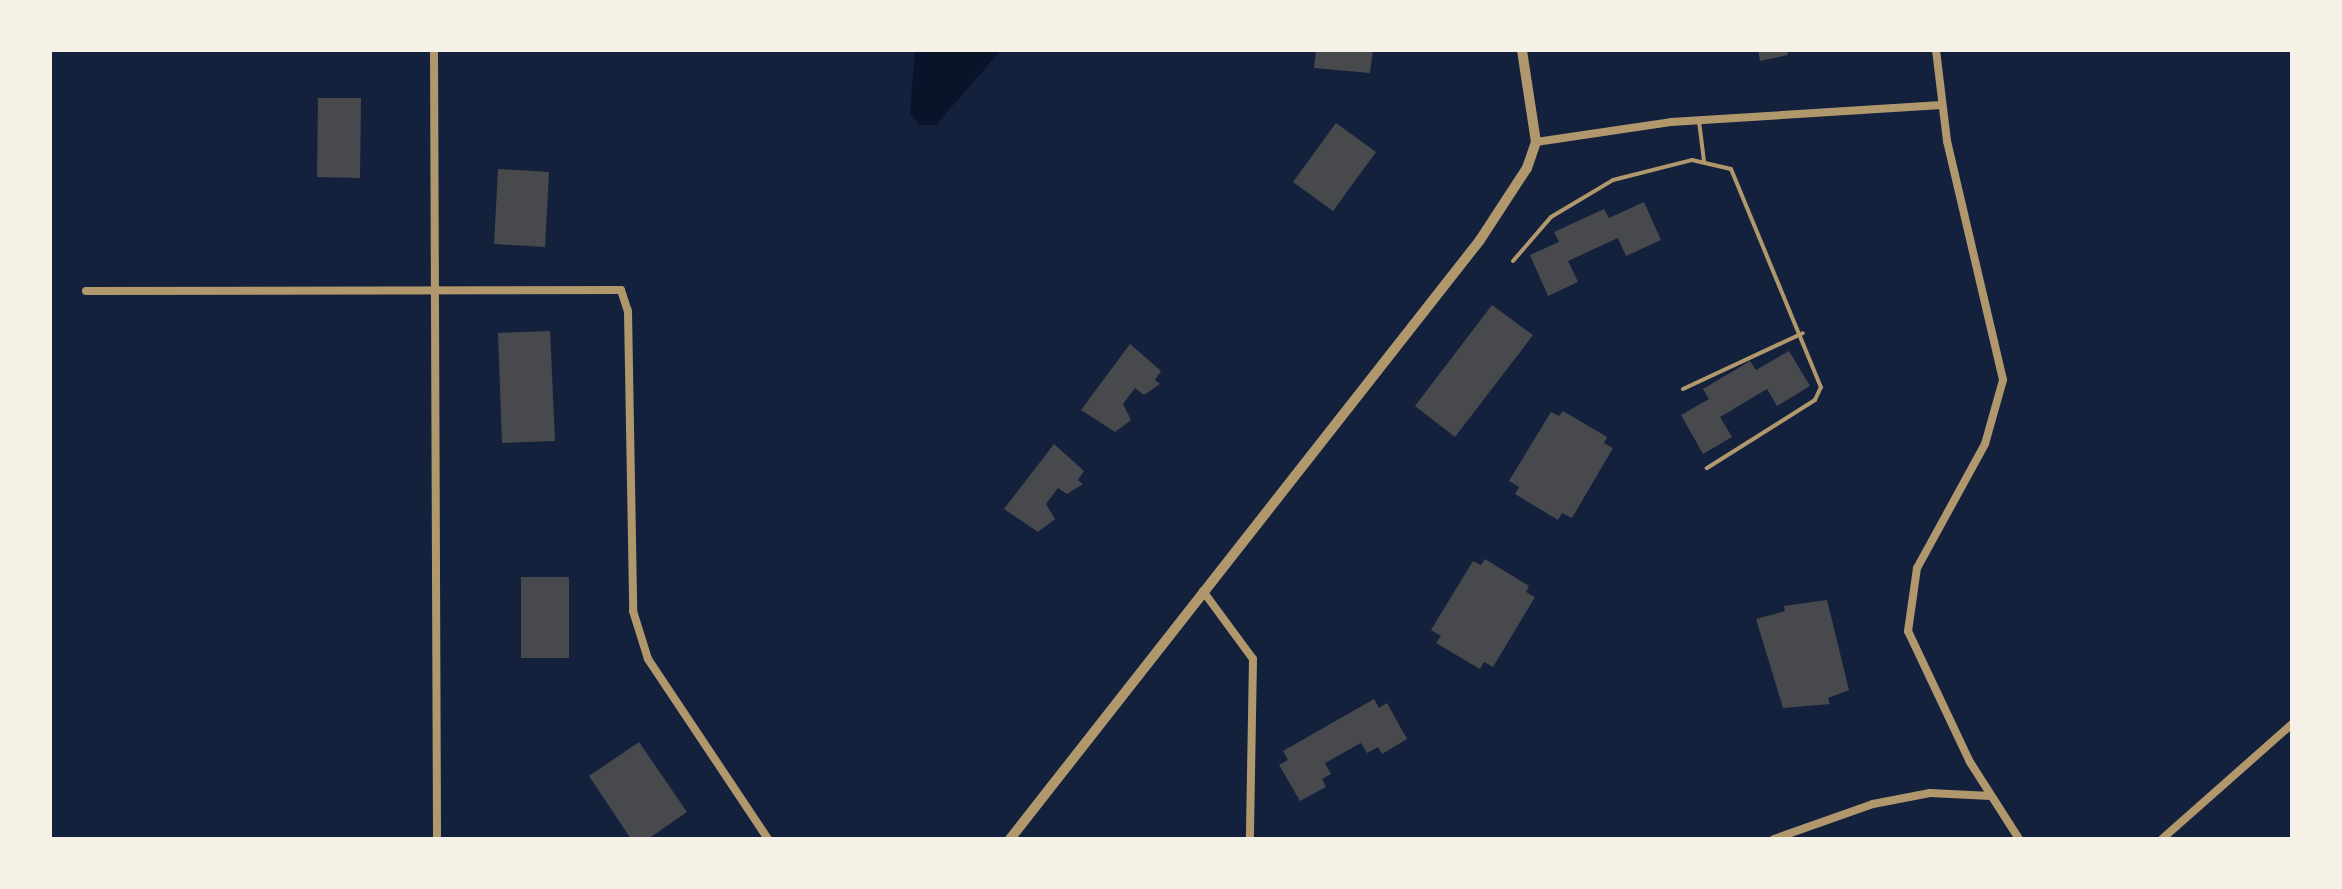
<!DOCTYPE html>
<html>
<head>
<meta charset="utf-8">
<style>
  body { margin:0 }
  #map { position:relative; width:2342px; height:889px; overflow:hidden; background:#14213d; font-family:Arial,sans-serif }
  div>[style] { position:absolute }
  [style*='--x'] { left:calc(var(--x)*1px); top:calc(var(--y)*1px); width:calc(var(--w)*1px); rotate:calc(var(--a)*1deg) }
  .water>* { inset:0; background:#0b132b }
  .building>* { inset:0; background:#48494c }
  .service>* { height:4px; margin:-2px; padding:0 2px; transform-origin:2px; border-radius:2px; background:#b1986c }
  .minor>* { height:8px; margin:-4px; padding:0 4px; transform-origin:4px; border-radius:4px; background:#b1986c }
  .tertiary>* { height:10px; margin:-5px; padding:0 5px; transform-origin:5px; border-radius:5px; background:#b1986c }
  span { translate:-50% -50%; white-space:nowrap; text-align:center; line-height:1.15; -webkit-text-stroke:9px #f6f1e7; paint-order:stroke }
  .frame { position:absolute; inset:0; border:52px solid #f6f1e7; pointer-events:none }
</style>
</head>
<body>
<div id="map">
  <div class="water">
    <i style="clip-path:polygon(915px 50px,1001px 50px,936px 125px,920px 125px,910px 113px)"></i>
  </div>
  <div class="building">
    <i style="clip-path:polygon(1316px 50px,1373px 50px,1370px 73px,1314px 68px)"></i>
    <i style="clip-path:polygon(1758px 50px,1787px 50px,1788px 55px,1760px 61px)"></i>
    <i style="clip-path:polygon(318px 98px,361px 98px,360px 178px,317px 177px)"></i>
    <i style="clip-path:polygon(1336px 123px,1376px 152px,1333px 211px,1293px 182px)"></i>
    <i style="clip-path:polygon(498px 169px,549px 172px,545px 247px,494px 244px)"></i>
    <i style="clip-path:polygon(1644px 202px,1661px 240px,1626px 256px,1618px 238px,1568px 261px,1578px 282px,1548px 296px,1530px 255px,1559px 242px,1554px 232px,1604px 209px,1609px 218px)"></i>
    <i style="clip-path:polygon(1492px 305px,1533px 335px,1455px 437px,1415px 406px)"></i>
    <i style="clip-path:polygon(550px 331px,555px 441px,502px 443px,498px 333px)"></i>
    <i style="clip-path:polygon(1130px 344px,1161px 371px,1155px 380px,1160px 384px,1144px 395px,1135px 388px,1123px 404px,1131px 420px,1115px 432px,1081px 410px)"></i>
    <i style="clip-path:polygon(1789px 351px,1810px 386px,1777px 406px,1767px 389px,1720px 417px,1732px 437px,1703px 454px,1681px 415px,1709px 399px,1703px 389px,1750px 361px,1756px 370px)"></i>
    <i style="clip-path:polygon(1563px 411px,1607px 437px,1604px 443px,1613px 448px,1572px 518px,1562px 513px,1558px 520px,1515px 494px,1519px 487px,1509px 481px,1551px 412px,1559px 416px)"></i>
    <i style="clip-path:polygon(1054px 444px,1084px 471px,1078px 480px,1083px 484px,1067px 494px,1058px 488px,1046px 504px,1055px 519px,1038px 532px,1004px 509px)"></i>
    <i style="clip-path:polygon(1485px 559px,1529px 586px,1526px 592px,1535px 597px,1493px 667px,1484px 662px,1480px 669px,1436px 643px,1441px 636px,1431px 630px,1473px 561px,1481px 565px)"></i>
    <i style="clip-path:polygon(521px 577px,569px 577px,569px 658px,521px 658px)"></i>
    <i style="clip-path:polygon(1827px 600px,1849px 690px,1828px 698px,1830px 704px,1783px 708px,1756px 619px,1785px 611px,1784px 606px)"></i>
    <i style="clip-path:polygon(1374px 699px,1379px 708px,1387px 703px,1407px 739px,1382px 754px,1378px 747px,1367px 753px,1361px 743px,1325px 763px,1331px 774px,1322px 779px,1326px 787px,1300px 801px,1279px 765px,1288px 760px,1283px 751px)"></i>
    <i style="clip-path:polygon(639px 742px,687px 812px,648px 839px,631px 839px,589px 776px)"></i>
  </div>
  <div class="service">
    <i style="--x:1699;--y:121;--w:40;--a:82.9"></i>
    <i style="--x:1513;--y:261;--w:58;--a:-49.2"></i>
    <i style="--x:1551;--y:217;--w:72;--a:-30.8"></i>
    <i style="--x:1613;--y:180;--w:81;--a:-14.2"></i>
    <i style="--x:1692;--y:160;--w:40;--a:13"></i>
    <i style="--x:1731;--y:169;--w:236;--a:67.6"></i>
    <i style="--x:1821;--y:387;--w:14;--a:115"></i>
    <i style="--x:1815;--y:400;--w:128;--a:147.8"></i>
    <i style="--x:1683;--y:389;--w:132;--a:-25"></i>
  </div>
  <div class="minor">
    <i style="--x:434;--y:50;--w:789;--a:89.78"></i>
    <i style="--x:1936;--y:50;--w:92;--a:83.1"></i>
    <i style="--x:1947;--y:141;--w:245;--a:76.8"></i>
    <i style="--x:2003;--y:380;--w:66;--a:105.7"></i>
    <i style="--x:1985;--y:444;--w:141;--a:118.7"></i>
    <i style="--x:1917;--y:568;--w:64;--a:98.1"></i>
    <i style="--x:1908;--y:631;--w:145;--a:64.7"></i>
    <i style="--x:1970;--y:762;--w:91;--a:57.5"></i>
    <i style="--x:1536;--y:142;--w:136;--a:-8.4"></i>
    <i style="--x:1671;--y:122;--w:271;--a:-3.6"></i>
    <i style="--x:86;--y:291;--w:535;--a:-0.11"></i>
    <i style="--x:621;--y:290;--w:22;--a:72"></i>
    <i style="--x:628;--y:311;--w:300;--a:89"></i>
    <i style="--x:633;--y:611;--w:50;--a:72.6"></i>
    <i style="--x:648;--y:659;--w:216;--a:56.3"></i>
    <i style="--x:1203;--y:591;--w:84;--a:53.7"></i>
    <i style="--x:1253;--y:659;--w:180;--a:91"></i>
    <i style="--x:1774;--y:839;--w:105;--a:-19.5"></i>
    <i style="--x:1873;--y:804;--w:58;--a:-10.9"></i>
    <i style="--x:1930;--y:793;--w:61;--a:2.8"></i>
    <i style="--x:2162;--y:839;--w:174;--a:-41.5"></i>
  </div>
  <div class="tertiary">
    <i style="--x:1010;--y:839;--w:761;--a:-51.88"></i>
    <i style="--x:1480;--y:240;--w:86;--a:-56.9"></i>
    <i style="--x:1527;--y:168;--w:28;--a:-71"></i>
    <i style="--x:1536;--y:142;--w:93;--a:-98.7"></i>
  </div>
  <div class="frame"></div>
</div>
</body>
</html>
